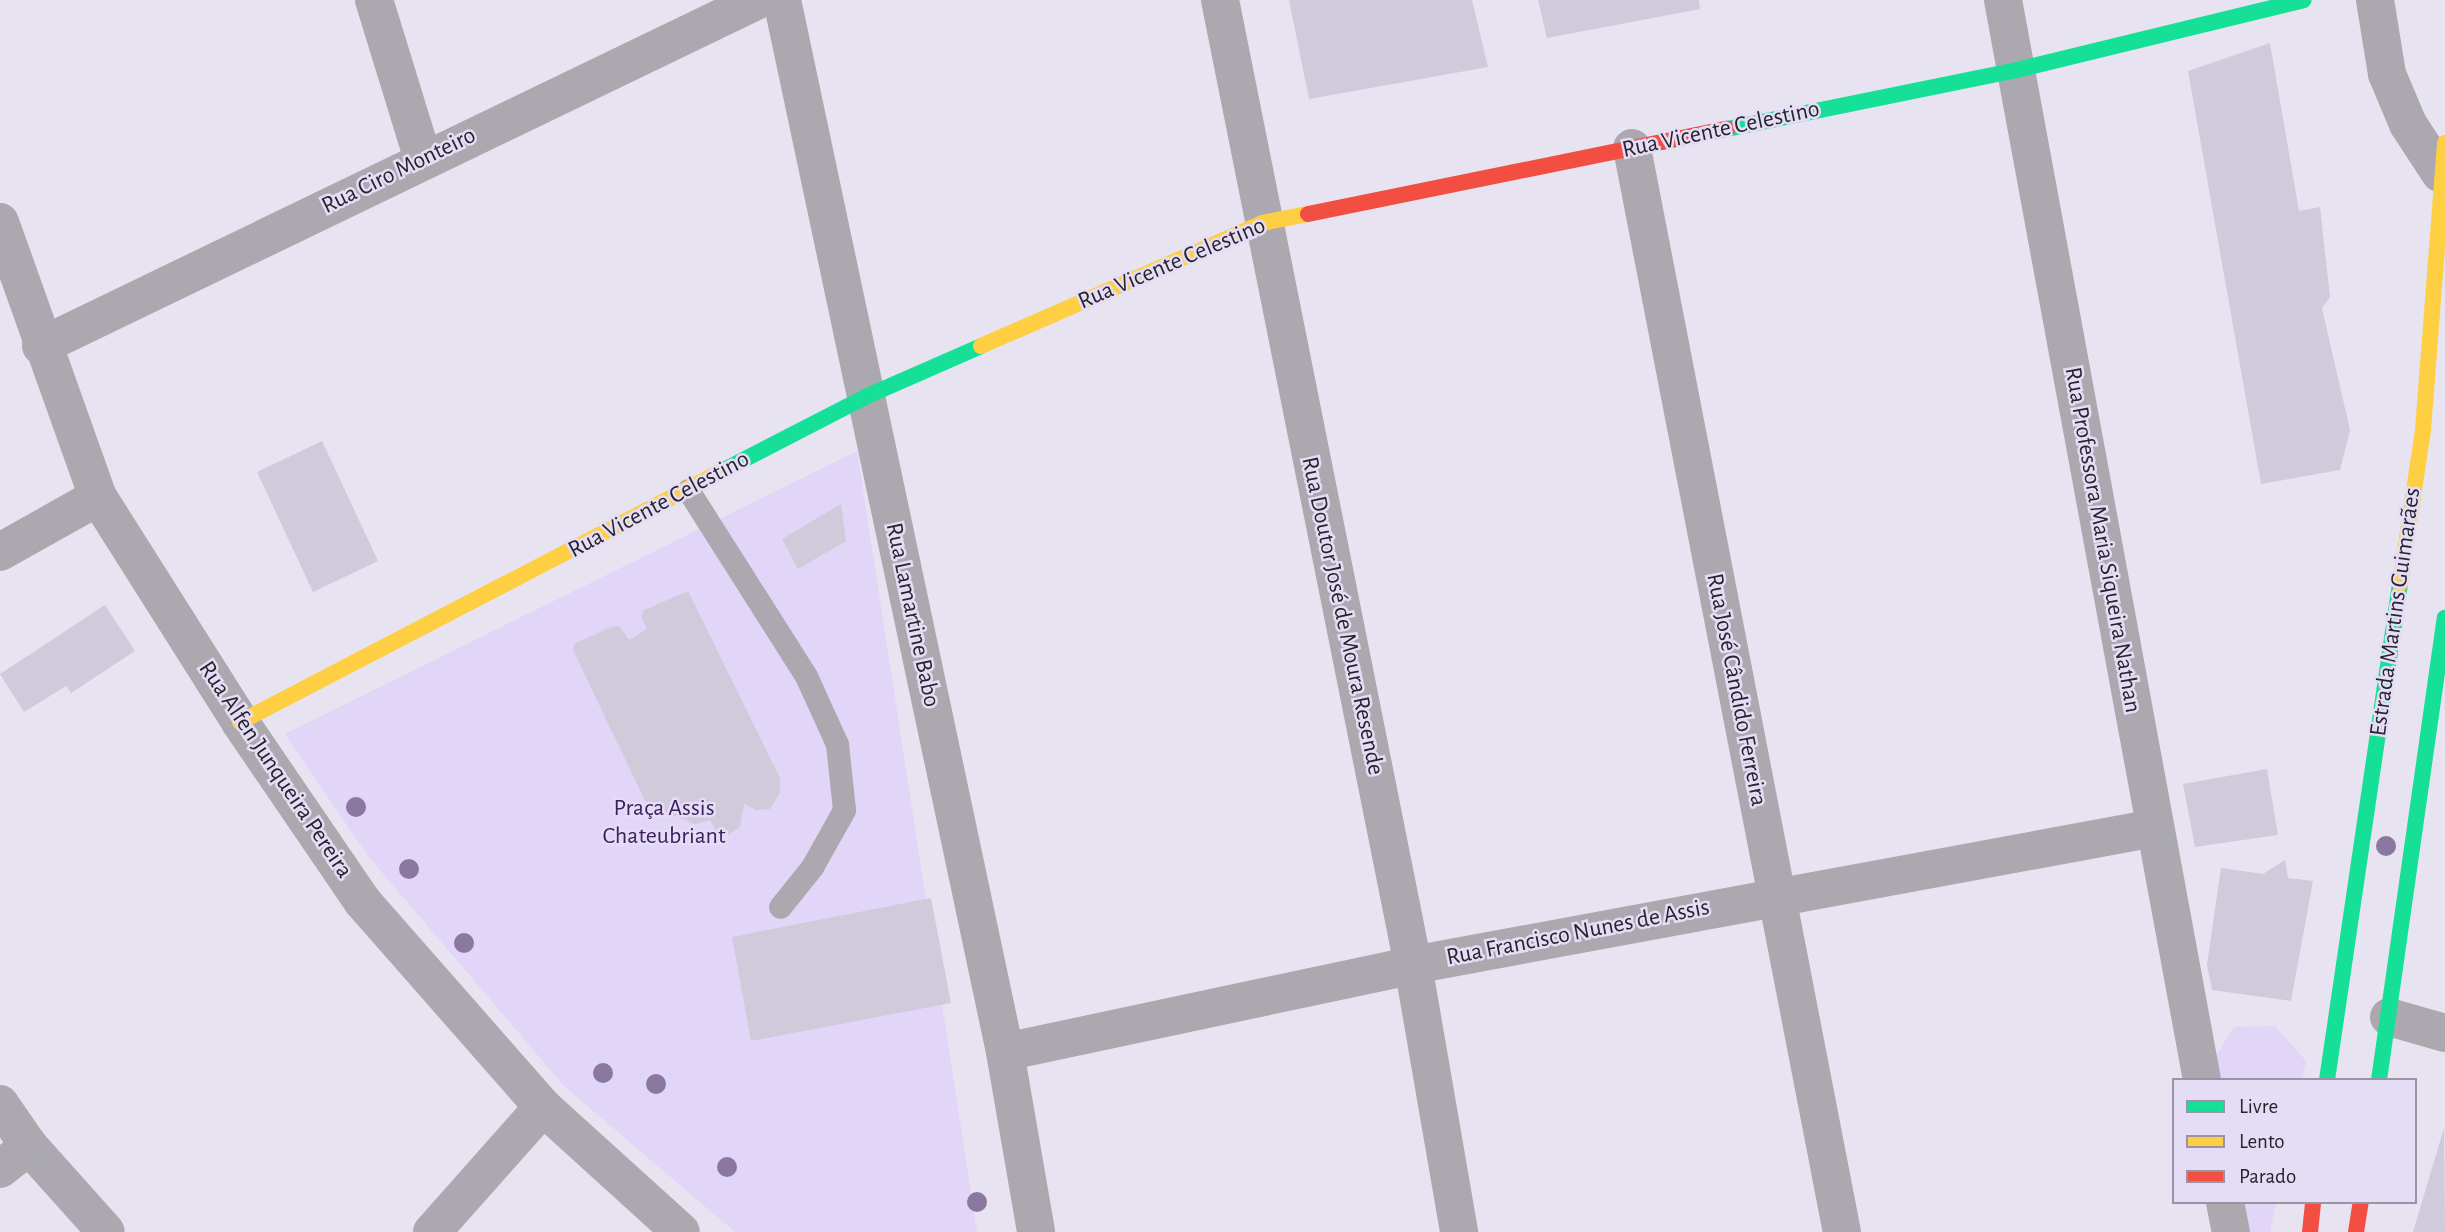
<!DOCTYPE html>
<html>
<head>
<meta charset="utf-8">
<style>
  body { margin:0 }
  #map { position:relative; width:2445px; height:1232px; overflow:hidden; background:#e7e3f0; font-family:"Alegreya Sans",sans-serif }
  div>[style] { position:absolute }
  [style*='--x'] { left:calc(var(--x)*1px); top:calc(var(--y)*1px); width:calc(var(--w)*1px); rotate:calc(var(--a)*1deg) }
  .green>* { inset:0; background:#e1d5f8 }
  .building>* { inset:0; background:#d0cbdb }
  .lane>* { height:23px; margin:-11.5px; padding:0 11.5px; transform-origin:11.5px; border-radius:11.5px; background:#aba9af }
  .street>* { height:38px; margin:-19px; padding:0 19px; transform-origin:19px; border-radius:19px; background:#aba9af }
  .fast>* { height:16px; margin:-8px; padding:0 8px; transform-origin:8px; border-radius:8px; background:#16e098 }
  .slow>* { height:16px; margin:-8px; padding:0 8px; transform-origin:8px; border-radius:8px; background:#ffcf43 }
  .jam>* { height:16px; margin:-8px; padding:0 8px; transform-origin:8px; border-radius:8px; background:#f24e42 }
  .trees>* { width:20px; height:20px; margin:-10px; border-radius:50%; background:#8a78a1 }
  span { translate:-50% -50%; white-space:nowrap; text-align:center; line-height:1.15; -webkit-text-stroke:5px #e5ddf6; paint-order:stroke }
  .street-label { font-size:24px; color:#27242d }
  .park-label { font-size:24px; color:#3d2060 }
  .legend { position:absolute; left:2172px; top:1078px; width:245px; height:126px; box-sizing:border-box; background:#e5ddf6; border:2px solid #9993a6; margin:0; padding:9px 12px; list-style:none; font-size:21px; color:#27242d }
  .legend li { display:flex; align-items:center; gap:14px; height:35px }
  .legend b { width:35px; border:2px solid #9993a6 }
</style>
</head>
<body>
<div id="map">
  <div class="green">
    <i style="clip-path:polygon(857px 451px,977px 1232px,735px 1232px,564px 1086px,368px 856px,285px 734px)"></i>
    <i style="clip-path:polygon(2275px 1026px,2306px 1061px,2302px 1080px,2219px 1080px,2216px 1056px,2234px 1027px)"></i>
    <i style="clip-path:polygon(2240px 1202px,2276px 1202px,2270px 1232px,2245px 1232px)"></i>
  </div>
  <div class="building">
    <i style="clip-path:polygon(1289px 0,1472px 0,1488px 67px,1309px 99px)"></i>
    <i style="clip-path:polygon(1538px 0,1699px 0,1700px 9px,1547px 38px)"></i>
    <i style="clip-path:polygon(2270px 43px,2299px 211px,2320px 207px,2330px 297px,2322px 308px,2350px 430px,2340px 470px,2261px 484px,2188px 71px)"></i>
    <i style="clip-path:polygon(322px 441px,378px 561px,313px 592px,257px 472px)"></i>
    <i style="clip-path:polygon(841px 504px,846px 541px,798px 569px,782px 539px)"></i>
    <i style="clip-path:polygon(688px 591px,780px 778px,780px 792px,770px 809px,756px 810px,744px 804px,740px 827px,728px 835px,717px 832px,710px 820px,695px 824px,647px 805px,573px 650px,574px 644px,611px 627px,619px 626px,629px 640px,647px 629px,641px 616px,644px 610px)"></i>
    <i style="clip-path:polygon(105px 605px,135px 651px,71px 693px,66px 686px,24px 712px,0 674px)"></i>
    <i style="clip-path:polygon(2267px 769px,2278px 835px,2195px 847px,2183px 784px)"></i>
    <i style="clip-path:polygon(2285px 860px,2288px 878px,2313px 881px,2291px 1001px,2212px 990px,2207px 965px,2221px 868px,2263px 874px)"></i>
    <i style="clip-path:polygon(931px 898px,951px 1003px,751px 1041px,732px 937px)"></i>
    <i style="clip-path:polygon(2444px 1128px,2445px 1232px,2413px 1232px)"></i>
  </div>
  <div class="lane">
    <i style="--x:688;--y:490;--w:220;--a:57.6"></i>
    <i style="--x:806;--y:676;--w:75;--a:65.5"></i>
    <i style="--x:837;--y:744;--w:66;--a:83.9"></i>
    <i style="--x:844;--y:810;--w:65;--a:119.3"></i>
    <i style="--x:812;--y:867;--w:51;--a:128.7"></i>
  </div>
  <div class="street">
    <i style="--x:374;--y:0;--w:166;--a:72.9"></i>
    <i style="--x:782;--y:0;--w:1075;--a:78.03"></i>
    <i style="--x:1005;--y:1052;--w:183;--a:80.2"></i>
    <i style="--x:1220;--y:0;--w:984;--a:78.69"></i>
    <i style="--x:1413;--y:965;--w:271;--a:80.2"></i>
    <i style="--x:2003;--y:0;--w:1098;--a:79.56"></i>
    <i style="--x:2375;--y:0;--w:75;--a:80.8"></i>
    <i style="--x:2387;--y:74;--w:54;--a:67.2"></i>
    <i style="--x:2408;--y:124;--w:59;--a:56.9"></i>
    <i style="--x:1632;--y:148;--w:1104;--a:79.04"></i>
    <i style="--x:0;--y:222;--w:292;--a:70.4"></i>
    <i style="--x:98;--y:497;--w:266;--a:57.7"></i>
    <i style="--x:240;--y:722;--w:217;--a:55.7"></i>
    <i style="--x:362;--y:901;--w:274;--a:48.7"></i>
    <i style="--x:543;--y:1107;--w:186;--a:42.2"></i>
    <i style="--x:41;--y:346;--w:796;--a:-25.76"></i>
    <i style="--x:0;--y:552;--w:112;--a:-29.3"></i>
    <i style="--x:2389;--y:1017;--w:58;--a:15.9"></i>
    <i style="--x:1005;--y:1052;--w:417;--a:-12"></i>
    <i style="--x:1413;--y:965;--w:754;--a:-10.47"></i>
    <i style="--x:0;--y:1104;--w:51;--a:55.4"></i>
    <i style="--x:29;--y:1146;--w:115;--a:48.2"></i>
    <i style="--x:0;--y:1169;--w:37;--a:-38"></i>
    <i style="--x:2225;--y:1202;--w:31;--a:79"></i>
    <i style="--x:432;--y:1232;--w:167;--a:-48.4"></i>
  </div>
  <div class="fast">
    <i style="--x:1727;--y:129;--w:296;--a:-11.5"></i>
    <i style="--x:2017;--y:70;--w:295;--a:-13.7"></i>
    <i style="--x:720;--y:472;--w:163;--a:-27.3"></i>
    <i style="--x:865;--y:397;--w:127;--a:-23.7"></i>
    <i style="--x:2327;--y:1080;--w:501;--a:-81.63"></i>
    <i style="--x:2379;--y:1080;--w:467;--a:-81.9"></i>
  </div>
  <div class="slow">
    <i style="--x:981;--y:346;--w:307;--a:-23.6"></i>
    <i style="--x:1262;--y:223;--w:47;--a:-11.1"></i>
    <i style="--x:2400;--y:584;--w:156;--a:-81.5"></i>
    <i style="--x:2423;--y:430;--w:288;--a:-85.6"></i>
    <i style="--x:240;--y:722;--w:541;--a:-27.51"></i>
  </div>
  <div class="jam">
    <i style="--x:1308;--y:214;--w:428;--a:-11.5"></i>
    <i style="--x:2310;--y:1232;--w:30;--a:-84"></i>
    <i style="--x:2356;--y:1232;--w:30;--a:-81"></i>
  </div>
  <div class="trees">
    <i style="left:356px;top:807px"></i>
    <i style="left:2386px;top:846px"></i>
    <i style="left:409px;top:869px"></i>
    <i style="left:464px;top:943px"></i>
    <i style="left:603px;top:1073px"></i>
    <i style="left:656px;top:1084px"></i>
    <i style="left:727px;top:1167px"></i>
    <i style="left:977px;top:1202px"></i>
  </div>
  <div class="street-label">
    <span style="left:1721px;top:130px;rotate:-12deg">Rua Vicente Celestino</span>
    <span style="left:399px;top:171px;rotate:-26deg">Rua Ciro Monteiro</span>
    <span style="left:1172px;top:264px;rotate:-23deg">Rua Vicente Celestino</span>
    <span style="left:659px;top:505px;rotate:-28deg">Rua Vicente Celestino</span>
    <span style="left:2102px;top:540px;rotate:80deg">Rua Professora Maria Siqueira Nathan</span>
    <span style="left:2396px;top:612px;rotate:-82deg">Estrada Martins Guimarães</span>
    <span style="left:912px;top:615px;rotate:78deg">Rua Lamartine Babo</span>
    <span style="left:1342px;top:616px;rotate:78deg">Rua Doutor José de Moura Resende</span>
    <span style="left:1736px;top:690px;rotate:79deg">Rua José Cândido Ferreira</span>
    <span style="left:275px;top:770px;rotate:56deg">Rua Alfen Junqueira Pereira</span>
    <span style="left:1578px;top:933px;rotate:-11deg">Rua Francisco Nunes de Assis</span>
  </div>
  <div class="park-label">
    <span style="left:664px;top:823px">Praça Assis<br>Chateubriant</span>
  </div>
  <ul class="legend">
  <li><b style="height:9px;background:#16e098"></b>Livre</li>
  <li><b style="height:9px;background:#ffcf43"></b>Lento</li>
  <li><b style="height:9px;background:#f24e42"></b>Parado</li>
  </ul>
</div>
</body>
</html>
